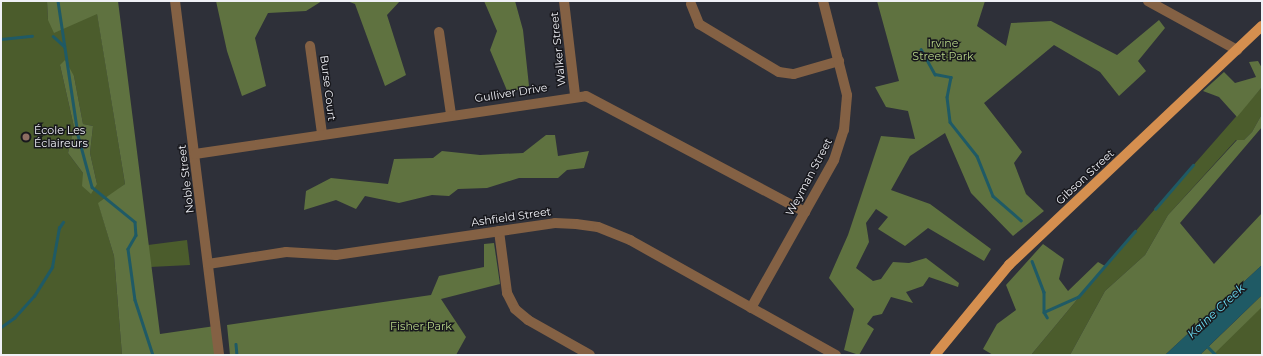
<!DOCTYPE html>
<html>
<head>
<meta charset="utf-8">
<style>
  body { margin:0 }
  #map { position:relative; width:1263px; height:356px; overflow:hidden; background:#2e3039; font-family:Montserrat,sans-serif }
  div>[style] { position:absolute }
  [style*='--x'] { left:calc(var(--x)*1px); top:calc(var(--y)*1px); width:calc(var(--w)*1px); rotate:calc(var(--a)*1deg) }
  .green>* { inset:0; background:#4b5c2c }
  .forest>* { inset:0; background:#5f7240 }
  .water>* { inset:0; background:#1f5a65 }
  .stream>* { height:2.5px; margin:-1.25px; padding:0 1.25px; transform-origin:1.25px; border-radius:1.25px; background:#1f5a65 }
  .minor>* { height:10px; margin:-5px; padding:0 5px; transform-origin:5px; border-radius:5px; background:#846144 }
  .major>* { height:10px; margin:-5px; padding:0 5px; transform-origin:5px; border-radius:5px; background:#d58f4f }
  .dots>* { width:11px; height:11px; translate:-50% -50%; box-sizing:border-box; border:2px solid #18181d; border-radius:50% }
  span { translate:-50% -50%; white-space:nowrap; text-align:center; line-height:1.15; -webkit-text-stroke:3px #18181d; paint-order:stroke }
  .park-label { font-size:11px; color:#b7d587 }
  .street-label { font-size:11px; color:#eff0f6 }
  .poi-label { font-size:11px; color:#eff0f6 }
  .left { translate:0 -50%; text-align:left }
  .water-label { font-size:12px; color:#69daf0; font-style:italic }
  .frame { position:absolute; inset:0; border:2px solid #eff0f6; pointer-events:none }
</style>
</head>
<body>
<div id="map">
  <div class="green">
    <i style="clip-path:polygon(evenodd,1px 1px,47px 1px,48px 20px,97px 13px,125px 184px,99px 205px,114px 256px,122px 355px,1px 355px,1px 1px,60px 65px,74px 76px,83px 124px,93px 126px,90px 153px,97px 184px,83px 173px,68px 153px,74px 127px,60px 65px)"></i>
    <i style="clip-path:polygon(1262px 87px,1262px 114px,1252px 132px,1244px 140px,1236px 140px,1168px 215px,1145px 255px,1105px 291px,1070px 355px,1031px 355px,1105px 266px)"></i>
    <i style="clip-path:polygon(187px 240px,190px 265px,150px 267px,148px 245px)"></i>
    <i style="clip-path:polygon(1262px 307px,1262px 355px,1200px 355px,1222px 334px)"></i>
  </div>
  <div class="forest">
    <i style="clip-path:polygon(47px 1px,118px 1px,160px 334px,215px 326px,219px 355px,122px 355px,114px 256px,98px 203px,125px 184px,97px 14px,54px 33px,48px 20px)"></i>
    <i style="clip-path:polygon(216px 1px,322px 1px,306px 11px,268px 13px,255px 38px,266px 86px,242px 96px,227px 51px)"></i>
    <i style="clip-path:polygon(347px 1px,400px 1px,387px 15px,406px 75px,385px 86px,355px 4px)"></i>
    <i style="clip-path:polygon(484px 1px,515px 1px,523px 30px,529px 86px,508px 93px,490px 50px,497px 31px)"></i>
    <i style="clip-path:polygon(877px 1px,985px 1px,977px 26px,1006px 46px,1011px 23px,1051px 21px,1117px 55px,1159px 20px,1165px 28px,1138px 61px,1146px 71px,1119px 96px,1100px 72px,1054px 45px,984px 103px,1022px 152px,1014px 163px,1026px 194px,1044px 211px,1013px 236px,971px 193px,945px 133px,910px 156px,891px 190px,930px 204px,991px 249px,984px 261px,928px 228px,905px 246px,878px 229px,888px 217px,876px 209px,866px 223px,869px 242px,856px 268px,873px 281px,881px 279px,893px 262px,909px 263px,926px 258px,959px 283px,958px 287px,929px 277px,923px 286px,906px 292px,913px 303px,891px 297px,882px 314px,873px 316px,867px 324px,874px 329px,859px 355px,844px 350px,854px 309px,829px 278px,848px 235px,881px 136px,915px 139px,908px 111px,886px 107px,875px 87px,899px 81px)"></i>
    <i style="clip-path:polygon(65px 60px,74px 76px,83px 124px,93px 126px,90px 153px,97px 184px,91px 194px,82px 186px,83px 173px,68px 153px,74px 127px,60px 65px)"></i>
    <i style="clip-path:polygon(1258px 61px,1262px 68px,1262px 87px,1237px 117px,1219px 97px,1203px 91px,1224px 72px,1235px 83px,1256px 77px,1249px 62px)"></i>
    <i style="clip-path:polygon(1262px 114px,1262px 127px,1180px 223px,1214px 264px,1262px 213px,1262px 265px,1165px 355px,1070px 355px,1105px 291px,1145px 255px,1168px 215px,1237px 140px,1244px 140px,1252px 132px)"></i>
    <i style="clip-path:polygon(546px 135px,555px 135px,558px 156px,589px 151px,584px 168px,567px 170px,558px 178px,519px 178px,487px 188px,458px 189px,449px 196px,432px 195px,399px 203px,365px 196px,356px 209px,336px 200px,304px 210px,306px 191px,331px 178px,388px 184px,394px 159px,433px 158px,442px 151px,480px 155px,523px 153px)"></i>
    <i style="clip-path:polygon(494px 243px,500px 284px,441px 299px,466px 337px,456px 355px,230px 355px,227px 325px,431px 295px,439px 276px,484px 267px,484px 244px)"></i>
    <i style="clip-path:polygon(1043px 244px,1064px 259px,1059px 279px,1068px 291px,1098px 262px,1105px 266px,1031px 355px,993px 355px,983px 349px,997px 324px,1016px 310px,1006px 285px)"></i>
    <i style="clip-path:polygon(1262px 295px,1262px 307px,1213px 355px,1200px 355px)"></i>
  </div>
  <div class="water">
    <i style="clip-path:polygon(1262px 265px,1262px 295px,1208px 347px,1200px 355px,1165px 355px)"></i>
  </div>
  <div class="stream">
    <i style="--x:58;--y:1;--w:135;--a:81.5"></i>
    <i style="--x:78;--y:135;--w:54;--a:74.9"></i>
    <i style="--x:92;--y:187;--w:55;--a:39.1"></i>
    <i style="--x:135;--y:222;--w:13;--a:86"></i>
    <i style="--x:136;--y:235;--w:16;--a:120"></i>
    <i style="--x:128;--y:249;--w:51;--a:82.2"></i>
    <i style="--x:135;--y:300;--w:58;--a:71.9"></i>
    <i style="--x:53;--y:36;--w:15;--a:42"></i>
    <i style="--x:1;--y:39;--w:31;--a:-6"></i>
    <i style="--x:921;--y:49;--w:29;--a:61"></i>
    <i style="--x:935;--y:74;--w:16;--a:11"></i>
    <i style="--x:951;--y:77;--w:20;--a:101"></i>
    <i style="--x:947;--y:97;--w:25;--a:83"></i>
    <i style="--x:950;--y:122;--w:43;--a:51.5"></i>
    <i style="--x:977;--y:156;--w:43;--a:68.2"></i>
    <i style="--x:993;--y:196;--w:37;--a:41"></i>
    <i style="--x:1155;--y:209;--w:58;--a:-49.2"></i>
    <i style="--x:1032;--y:261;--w:33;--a:69"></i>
    <i style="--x:1044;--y:292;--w:20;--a:90"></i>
    <i style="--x:1044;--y:312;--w:6;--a:59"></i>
    <i style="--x:1044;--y:312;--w:37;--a:-24"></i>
    <i style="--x:1078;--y:297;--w:87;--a:-49.2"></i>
    <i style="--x:1;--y:327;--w:16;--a:-35"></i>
    <i style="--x:14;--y:318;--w:30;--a:-48"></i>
    <i style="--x:34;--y:296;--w:34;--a:-58"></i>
    <i style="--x:52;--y:267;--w:40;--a:-80"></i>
    <i style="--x:59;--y:228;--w:7;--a:-56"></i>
    <i style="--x:236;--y:344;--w:11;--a:85"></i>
    <i style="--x:1208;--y:347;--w:11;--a:45"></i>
  </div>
  <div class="minor">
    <i style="--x:175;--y:1;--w:357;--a:82.9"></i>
    <i style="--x:564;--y:1;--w:95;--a:83.3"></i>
    <i style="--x:1148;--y:1;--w:102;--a:28.8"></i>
    <i style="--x:691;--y:4;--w:22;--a:68"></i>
    <i style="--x:699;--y:24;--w:93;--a:31"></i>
    <i style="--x:779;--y:72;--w:15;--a:8"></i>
    <i style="--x:794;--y:74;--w:47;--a:-16.1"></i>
    <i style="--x:439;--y:32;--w:83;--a:81.7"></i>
    <i style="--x:310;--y:46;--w:89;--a:82.2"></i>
    <i style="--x:195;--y:154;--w:395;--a:-8.4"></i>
    <i style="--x:586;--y:96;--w:248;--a:27.9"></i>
    <i style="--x:499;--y:231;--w:63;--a:82.6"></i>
    <i style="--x:507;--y:293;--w:18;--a:63"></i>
    <i style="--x:515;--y:309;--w:17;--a:40"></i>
    <i style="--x:528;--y:320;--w:71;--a:29.4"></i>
    <i style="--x:208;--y:264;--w:79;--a:-8.7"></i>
    <i style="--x:286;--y:252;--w:50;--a:3.4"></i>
    <i style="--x:336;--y:255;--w:221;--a:-8.3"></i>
    <i style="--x:555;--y:223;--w:21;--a:3"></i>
    <i style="--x:576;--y:224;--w:22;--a:8"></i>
    <i style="--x:598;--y:227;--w:35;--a:22"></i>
    <i style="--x:630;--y:240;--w:236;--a:29.2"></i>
    <i style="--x:751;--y:308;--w:170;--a:-60.7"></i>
    <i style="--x:834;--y:160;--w:32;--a:-72"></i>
    <i style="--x:844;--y:130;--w:35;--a:-85"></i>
    <i style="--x:847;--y:95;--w:97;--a:-104.3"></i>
  </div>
  <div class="major">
    <i style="--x:935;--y:355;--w:117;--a:-50.6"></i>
    <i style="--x:1009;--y:265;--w:348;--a:-43.4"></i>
  </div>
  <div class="dots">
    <i style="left:26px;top:137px;background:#8d6e63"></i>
  </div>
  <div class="park-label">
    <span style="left:943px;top:50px">Irvine<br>Street Park</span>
    <span style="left:421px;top:326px">Fisher Park</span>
  </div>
  <div class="street-label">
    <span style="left:558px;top:49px;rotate:-96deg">Walker Street</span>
    <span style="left:328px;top:88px;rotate:83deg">Burse Court</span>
    <span style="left:511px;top:93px;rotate:-9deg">Gulliver Drive</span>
    <span style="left:809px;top:177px;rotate:-62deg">Weyman Street</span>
    <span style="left:1085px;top:177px;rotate:-43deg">Gibson Street</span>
    <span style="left:186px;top:179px;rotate:-97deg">Noble Street</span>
    <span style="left:511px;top:217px;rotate:-8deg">Ashfield Street</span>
  </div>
  <div class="poi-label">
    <span class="left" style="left:34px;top:137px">École Les<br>Éclaireurs</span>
  </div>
  <div class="water-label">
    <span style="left:1216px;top:311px;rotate:-43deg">Kaine Creek</span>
  </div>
  <div class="frame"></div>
</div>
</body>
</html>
